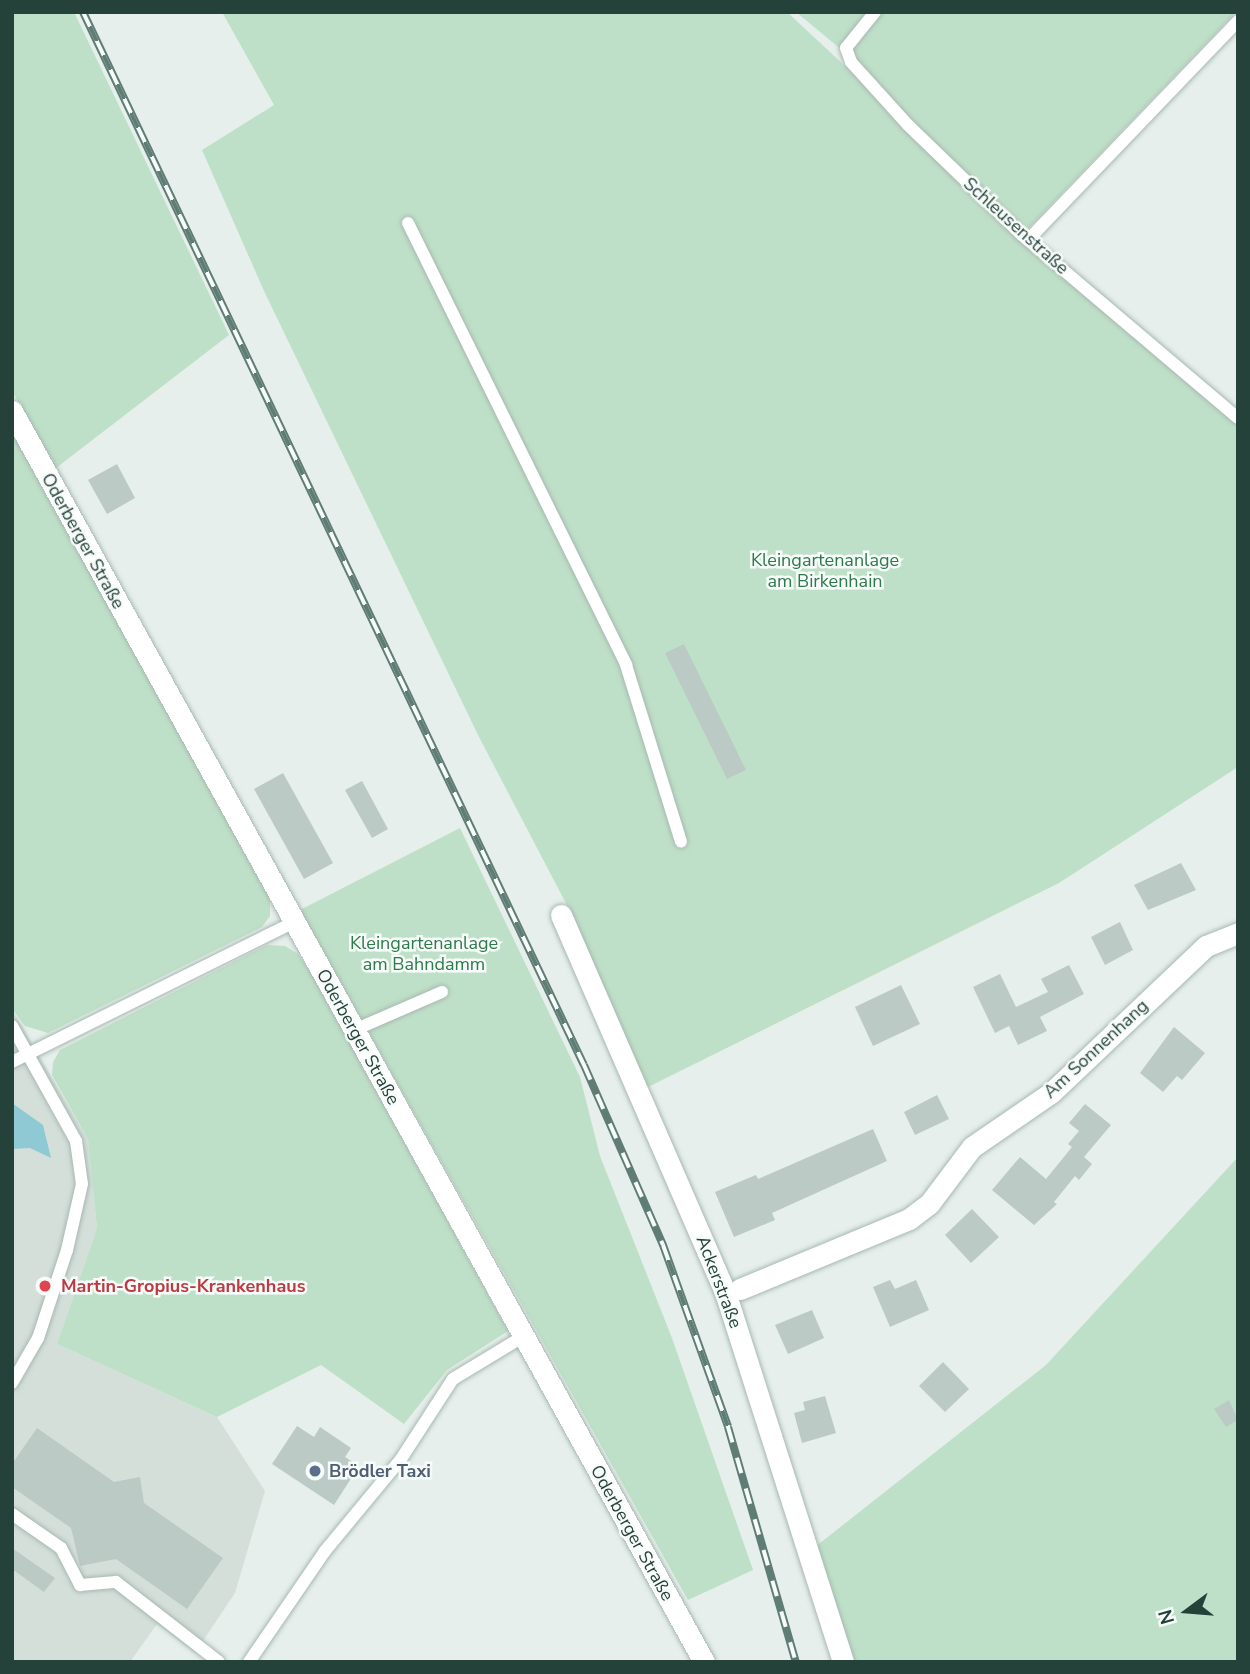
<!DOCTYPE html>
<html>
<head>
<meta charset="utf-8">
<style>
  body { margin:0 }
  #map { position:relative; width:1250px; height:1674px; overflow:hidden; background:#e6efeb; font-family:"Nunito Sans",sans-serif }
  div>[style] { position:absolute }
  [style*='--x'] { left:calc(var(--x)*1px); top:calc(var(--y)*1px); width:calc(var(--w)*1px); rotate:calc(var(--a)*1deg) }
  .built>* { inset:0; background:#d4dfda }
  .green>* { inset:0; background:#bfe0c8 }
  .water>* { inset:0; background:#8ec9d4 }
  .building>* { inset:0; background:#bbcac4 }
  .roads { filter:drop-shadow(0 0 2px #a8b8b2) drop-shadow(0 0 2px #a8b8b2) }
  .service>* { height:12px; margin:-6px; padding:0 6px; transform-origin:6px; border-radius:6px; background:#fff }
  .minor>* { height:21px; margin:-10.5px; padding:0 10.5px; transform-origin:10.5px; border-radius:10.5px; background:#fff }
  .secondary>* { height:21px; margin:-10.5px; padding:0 10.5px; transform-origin:10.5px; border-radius:10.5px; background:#fff }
  .rail>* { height:8px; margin-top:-4px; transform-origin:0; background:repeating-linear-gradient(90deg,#f7fbf9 0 16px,#5f7d75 0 32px); box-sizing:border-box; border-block:2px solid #5f7d75 }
  .dots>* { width:19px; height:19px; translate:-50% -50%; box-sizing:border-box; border:4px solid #f7fbf9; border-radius:50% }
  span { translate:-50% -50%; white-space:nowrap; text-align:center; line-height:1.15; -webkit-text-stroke:5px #f7fbf9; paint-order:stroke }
  .street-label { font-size:18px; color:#24423a }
  .park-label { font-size:18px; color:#2d7a4b }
  .health-label { font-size:18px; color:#be3a42; font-weight:700 }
  .left { translate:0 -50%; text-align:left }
  .service-label { font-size:18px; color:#4e5e75; font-weight:700 }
  .frame { position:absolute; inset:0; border:14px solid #24423a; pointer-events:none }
  .north { position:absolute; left:1152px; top:1576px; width:70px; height:70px; -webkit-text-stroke:5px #f7fbf9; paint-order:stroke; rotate:254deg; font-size:19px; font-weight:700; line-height:28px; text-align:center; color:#24423a }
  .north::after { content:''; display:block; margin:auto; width:24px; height:32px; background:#24423a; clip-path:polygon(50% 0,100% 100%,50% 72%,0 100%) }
</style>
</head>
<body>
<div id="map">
  <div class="built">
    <i style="clip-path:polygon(12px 1009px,88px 1139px,97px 1228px,57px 1344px,217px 1417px,265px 1491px,235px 1593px,195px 1653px,157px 1624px,130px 1662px,12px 1662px)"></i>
  </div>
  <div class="green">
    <i style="clip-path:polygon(12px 12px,74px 12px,229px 335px,56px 468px,12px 391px)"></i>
    <i style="clip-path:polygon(222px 12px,787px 12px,903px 120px,860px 65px,796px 12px,1236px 12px,1023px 234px,1238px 418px,1238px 767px,1059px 883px,646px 1088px,570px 911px,479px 737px,264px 291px,202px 150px,274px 105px)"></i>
    <i style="clip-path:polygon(12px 432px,270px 891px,270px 916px,262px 927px,48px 1033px,25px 1026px,12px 1009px)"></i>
    <i style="clip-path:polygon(460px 828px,580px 1077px,600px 1156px,672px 1338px,753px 1570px,688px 1600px,300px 910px)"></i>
    <i style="clip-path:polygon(267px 945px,285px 946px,298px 954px,312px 975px,508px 1331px,447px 1370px,404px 1424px,321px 1365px,217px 1417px,57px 1344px,97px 1228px,88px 1139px,52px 1075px,53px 1062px,60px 1050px)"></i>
    <i style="clip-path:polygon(1238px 1157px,1238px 1662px,852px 1662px,815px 1547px,1046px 1365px)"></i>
  </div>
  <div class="water">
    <i style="clip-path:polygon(12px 1103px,43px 1125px,51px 1158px,30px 1148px,12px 1149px)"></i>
  </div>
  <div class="building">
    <i style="clip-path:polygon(117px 464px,135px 498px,107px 514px,88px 480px)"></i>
    <i style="clip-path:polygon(684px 644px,746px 770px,727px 779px,665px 653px)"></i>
    <i style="clip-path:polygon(283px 773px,333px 863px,304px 879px,254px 789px)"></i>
    <i style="clip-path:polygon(362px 781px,388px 829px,372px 838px,345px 790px)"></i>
    <i style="clip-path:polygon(1181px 863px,1196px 890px,1148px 910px,1134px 885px)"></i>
    <i style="clip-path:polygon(1120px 922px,1133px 950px,1105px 965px,1091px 937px)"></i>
    <i style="clip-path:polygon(1069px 965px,1084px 994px,1040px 1017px,1047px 1031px,1018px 1045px,1009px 1026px,995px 1033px,973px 987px,1000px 974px,1016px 1007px,1048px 992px,1041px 979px)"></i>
    <i style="clip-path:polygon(901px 985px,920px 1024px,873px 1046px,855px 1007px)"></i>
    <i style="clip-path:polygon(1174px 1027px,1205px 1053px,1182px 1080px,1177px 1076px,1163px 1092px,1140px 1073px)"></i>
    <i style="clip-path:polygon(937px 1095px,949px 1119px,915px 1135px,904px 1112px)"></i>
    <i style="clip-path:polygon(1085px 1104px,1111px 1125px,1084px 1157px,1092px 1164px,1079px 1180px,1075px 1176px,1054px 1202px,1057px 1204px,1034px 1225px,992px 1190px,1020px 1157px,1046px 1179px,1072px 1147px,1076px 1150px,1068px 1144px,1079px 1131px,1069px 1123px)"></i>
    <i style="clip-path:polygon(873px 1129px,887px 1161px,772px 1213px,775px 1220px,734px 1237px,715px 1192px,756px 1175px,758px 1179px)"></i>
    <i style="clip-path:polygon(972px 1209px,999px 1237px,971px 1263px,945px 1235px)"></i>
    <i style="clip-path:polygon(890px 1280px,895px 1289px,916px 1280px,929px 1310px,890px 1327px,873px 1287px)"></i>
    <i style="clip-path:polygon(812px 1310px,824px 1338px,788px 1354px,775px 1325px)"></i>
    <i style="clip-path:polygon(943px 1362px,969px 1389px,945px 1412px,919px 1386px)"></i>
    <i style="clip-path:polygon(825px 1396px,836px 1433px,802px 1443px,794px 1413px,805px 1410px,803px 1402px)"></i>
    <i style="clip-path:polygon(1229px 1400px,1238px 1420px,1226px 1427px,1214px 1409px)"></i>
    <i style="clip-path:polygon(297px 1426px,314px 1437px,320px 1427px,351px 1448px,345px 1457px,359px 1466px,334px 1505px,272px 1464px)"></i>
    <i style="clip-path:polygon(37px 1428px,114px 1482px,140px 1477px,144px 1503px,223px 1558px,187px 1609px,116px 1559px,80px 1566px,71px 1528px,12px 1487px,12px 1464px)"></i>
    <i style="clip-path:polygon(12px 1548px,55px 1578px,44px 1592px,12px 1569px)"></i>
  </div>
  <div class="roads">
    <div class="service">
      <i style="--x:875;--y:12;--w:46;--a:128.9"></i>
      <i style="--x:846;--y:48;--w:15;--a:70"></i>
      <i style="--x:851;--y:62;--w:85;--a:47.9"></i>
      <i style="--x:908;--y:125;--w:158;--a:44"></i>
      <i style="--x:1022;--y:235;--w:283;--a:40.3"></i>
      <i style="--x:408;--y:223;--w:493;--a:63.7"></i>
      <i style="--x:626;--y:665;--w:185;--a:72.7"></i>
      <i style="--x:1028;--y:240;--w:303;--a:-46.2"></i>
      <i style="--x:12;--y:1026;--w:132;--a:60.9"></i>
      <i style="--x:76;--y:1141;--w:43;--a:82.1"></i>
      <i style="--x:82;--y:1184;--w:68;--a:102.8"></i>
      <i style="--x:67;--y:1250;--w:93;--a:108.2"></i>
      <i style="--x:38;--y:1338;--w:52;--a:120"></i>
      <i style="--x:354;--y:1030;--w:96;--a:-23.4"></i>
      <i style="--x:12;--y:1062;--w:315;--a:-26.4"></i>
      <i style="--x:12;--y:1514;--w:60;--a:34.8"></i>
      <i style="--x:61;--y:1548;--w:42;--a:62.8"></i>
      <i style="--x:80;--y:1585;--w:36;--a:-5"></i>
      <i style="--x:116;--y:1582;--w:130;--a:37.8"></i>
      <i style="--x:249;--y:1662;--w:135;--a:-55.6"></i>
      <i style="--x:325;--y:1551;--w:119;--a:-50.4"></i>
      <i style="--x:401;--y:1459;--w:95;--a:-57"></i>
      <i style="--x:453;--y:1379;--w:83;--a:-31.2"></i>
    </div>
    <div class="minor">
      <i style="--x:561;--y:915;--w:414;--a:66.5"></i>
      <i style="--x:726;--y:1295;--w:385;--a:72.3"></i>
      <i style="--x:740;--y:1289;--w:183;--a:-22.5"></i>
      <i style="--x:909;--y:1219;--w:25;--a:-37"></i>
      <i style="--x:929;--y:1204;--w:71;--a:-53"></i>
      <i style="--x:972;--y:1147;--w:97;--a:-34.5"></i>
      <i style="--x:1052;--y:1092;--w:212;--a:-43.5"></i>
      <i style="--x:1206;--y:946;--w:35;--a:-22"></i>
    </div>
    <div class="secondary">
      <i style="--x:12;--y:411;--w:1430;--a:61.05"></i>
    </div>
  </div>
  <div class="rail">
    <i style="--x:83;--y:12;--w:1166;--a:64.56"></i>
    <i style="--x:584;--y:1065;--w:197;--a:66.3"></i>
    <i style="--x:663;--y:1245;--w:193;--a:70.3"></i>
    <i style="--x:728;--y:1427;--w:245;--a:73.9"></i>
  </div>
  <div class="dots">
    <i style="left:45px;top:1286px;background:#e0444e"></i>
    <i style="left:315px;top:1471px;background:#5c6f8a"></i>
  </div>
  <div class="street-label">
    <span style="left:1016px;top:226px;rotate:42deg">Schleusenstraße</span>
    <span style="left:83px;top:541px;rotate:61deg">Oderberger Straße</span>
    <span style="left:358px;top:1037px;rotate:61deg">Oderberger Straße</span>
    <span style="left:1096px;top:1049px;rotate:-43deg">Am Sonnenhang</span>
    <span style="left:719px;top:1282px;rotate:69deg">Ackerstraße</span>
    <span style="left:632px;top:1533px;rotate:61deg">Oderberger Straße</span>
  </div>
  <div class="park-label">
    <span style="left:825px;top:571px">Kleingartenanlage<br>am Birkenhain</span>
    <span style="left:424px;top:954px">Kleingartenanlage<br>am Bahndamm</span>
  </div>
  <div class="health-label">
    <span class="left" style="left:61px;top:1286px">Martin-Gropius-Krankenhaus</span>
  </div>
  <div class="service-label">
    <span class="left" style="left:329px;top:1471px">Brödler Taxi</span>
  </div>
  <div class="frame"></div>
  <div class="north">N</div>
</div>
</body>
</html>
